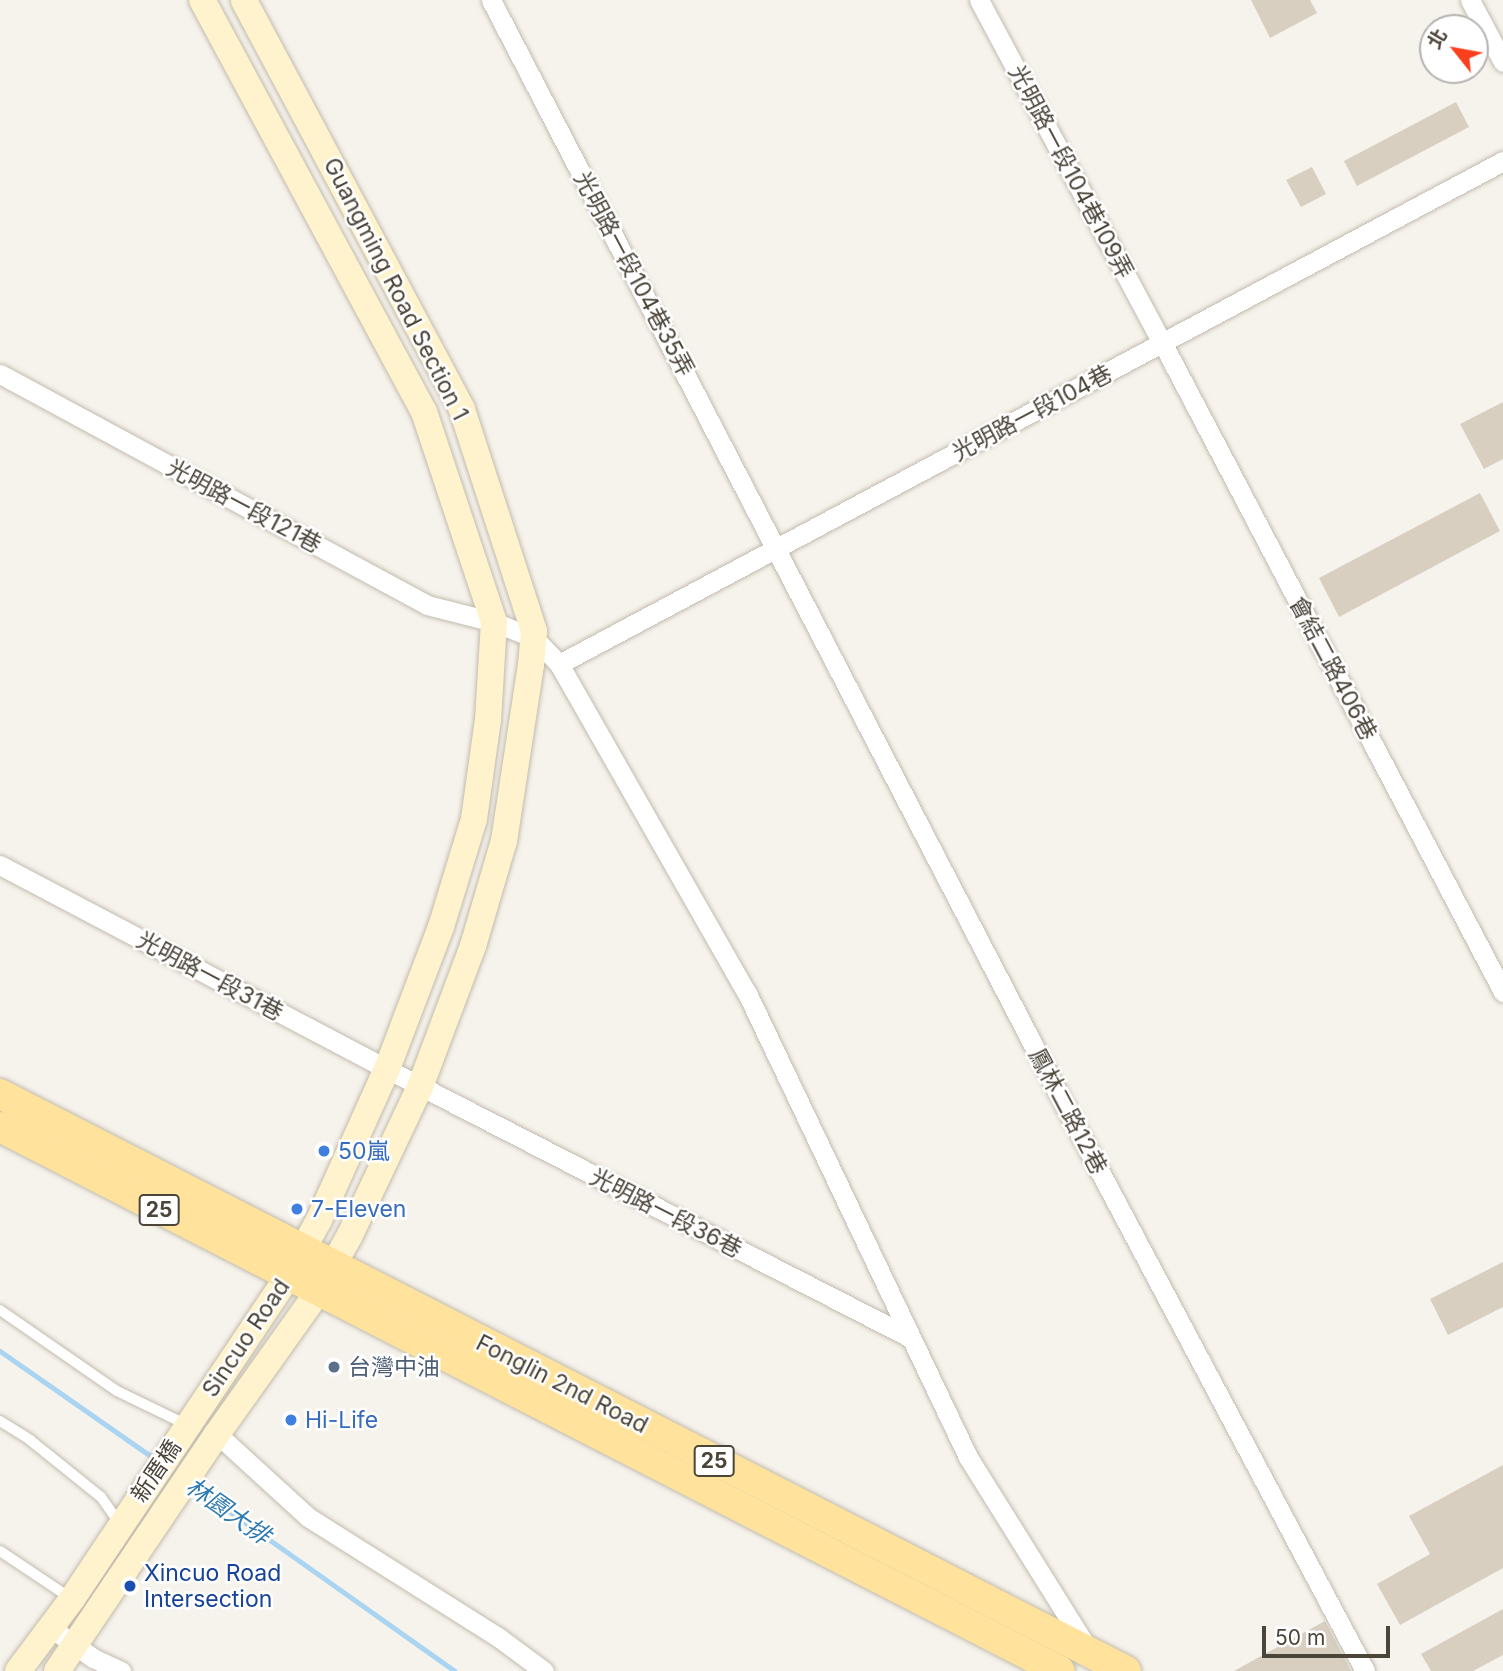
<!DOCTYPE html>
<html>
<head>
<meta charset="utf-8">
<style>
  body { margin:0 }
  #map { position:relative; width:1503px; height:1671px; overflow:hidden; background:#f6f3ec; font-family:Inter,"Noto Sans TC",sans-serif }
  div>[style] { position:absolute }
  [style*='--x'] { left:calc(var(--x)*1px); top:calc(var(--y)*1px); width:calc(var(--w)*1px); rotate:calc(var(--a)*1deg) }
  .stream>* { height:5px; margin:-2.5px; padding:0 2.5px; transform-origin:2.5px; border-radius:2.5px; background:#a9d4f2 }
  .building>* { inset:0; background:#d8cfc1 }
  .roads { filter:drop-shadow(0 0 2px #c2bbae) drop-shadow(0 0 2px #c2bbae) }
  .lane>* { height:10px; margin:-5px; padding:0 5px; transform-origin:5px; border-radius:5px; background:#fff }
  .street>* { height:19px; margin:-9.5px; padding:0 9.5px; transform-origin:9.5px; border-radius:9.5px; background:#fff }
  .secondary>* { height:26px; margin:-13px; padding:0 13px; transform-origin:13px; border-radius:13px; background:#fff3cd }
  .primary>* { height:30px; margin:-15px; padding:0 15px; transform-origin:15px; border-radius:15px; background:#ffe39c }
  .dots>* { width:19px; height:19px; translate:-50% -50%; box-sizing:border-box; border:4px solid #fff; border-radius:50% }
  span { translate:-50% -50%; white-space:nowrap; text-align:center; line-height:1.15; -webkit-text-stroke:5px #fff; paint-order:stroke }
  .shield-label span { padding:2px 5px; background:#fff; border:2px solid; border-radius:5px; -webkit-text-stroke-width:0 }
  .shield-label { font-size:21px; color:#4b4439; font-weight:700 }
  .street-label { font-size:23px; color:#4b4439 }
  .shop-label { font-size:23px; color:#366cbe }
  .left { translate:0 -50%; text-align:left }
  .service-label { font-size:23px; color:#4e5e75 }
  .transit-label { font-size:23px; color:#164399 }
  .water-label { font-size:24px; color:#2e7ab2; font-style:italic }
  .north { position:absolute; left:1419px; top:14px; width:70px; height:70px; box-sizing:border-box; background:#fff; border:2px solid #b7b4b0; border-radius:50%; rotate:301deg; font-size:19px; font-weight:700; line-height:28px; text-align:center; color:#4b4439 }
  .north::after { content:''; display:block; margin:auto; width:24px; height:32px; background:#fc3f1d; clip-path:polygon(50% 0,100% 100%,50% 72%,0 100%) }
  .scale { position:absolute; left:1262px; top:1626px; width:128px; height:32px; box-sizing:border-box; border:4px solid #4b4439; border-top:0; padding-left:9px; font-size:21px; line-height:24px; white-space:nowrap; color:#4b4439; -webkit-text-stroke:5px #fff; paint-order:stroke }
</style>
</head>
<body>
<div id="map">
  <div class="stream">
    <i style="--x:0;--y:1351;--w:189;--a:34.9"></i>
    <i style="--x:192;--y:1485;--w:322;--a:35.3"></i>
  </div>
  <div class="building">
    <i style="clip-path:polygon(1251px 0,1310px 0,1317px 13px,1270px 38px)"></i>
    <i style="clip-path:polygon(1456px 102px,1469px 127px,1357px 186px,1344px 161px)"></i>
    <i style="clip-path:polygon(1312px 167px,1326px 194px,1301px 207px,1286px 180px)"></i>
    <i style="clip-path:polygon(1503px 402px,1503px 459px,1484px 469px,1460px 424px)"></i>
    <i style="clip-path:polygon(1480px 493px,1500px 531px,1339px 617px,1319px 578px)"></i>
    <i style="clip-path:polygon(1503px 1262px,1503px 1307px,1448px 1335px,1430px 1299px)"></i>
    <i style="clip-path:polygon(1503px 1465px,1503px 1568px,1400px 1625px,1377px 1584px,1430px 1554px,1409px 1516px)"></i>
    <i style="clip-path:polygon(1503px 1609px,1503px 1655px,1473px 1671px,1431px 1671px,1421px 1654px)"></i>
    <i style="clip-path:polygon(1325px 1621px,1351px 1671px,1234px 1671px)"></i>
  </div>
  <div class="roads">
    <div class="lane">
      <i style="--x:0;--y:1310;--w:142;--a:34.7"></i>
      <i style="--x:117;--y:1391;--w:78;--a:25.9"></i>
      <i style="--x:0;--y:1421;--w:36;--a:32"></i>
      <i style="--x:30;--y:1440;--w:91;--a:38.8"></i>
      <i style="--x:101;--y:1497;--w:32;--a:55"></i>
      <i style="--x:0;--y:1551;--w:83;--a:33.7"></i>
    </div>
    <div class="street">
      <i style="--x:491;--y:0;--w:1227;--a:62.58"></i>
      <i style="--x:1056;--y:1089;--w:659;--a:62.03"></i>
      <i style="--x:979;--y:0;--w:390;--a:61.9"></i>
      <i style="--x:1163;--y:344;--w:732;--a:62.31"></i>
      <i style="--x:1470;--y:0;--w:70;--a:62"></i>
      <i style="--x:0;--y:374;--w:485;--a:28.4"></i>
      <i style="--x:427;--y:605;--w:69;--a:14.2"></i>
      <i style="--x:494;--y:622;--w:43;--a:21.8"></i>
      <i style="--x:534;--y:638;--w:36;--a:46"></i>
      <i style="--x:559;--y:664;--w:379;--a:60.3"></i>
      <i style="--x:747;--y:993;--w:514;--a:64.53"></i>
      <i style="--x:968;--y:1457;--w:226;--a:58"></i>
      <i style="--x:559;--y:664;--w:1070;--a:-28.05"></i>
      <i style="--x:0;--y:865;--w:437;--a:27.8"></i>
      <i style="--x:387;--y:1069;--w:589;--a:27.17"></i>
      <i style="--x:217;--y:1434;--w:123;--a:42.4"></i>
      <i style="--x:308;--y:1517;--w:225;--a:32.3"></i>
      <i style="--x:498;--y:1637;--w:57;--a:36.5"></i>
      <i style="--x:50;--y:1627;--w:53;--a:35.8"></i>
      <i style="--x:93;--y:1658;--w:31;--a:25"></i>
    </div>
    <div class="secondary">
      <i style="--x:18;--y:1671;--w:90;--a:-53.1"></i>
      <i style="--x:72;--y:1599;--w:389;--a:-56.2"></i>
      <i style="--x:288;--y:1276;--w:64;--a:-61"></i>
      <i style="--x:319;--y:1220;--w:166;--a:-65.8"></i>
      <i style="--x:387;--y:1069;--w:152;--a:-69.2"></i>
      <i style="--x:441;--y:927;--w:113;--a:-73"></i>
      <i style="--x:474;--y:819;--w:100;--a:-82"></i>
      <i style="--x:488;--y:720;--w:98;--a:-86.5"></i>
      <i style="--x:494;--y:622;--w:221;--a:-108.4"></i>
      <i style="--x:424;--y:412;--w:468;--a:-118.3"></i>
      <i style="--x:57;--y:1671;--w:286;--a:-56"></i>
      <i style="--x:217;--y:1434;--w:174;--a:-54.6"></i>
      <i style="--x:318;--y:1292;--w:65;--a:-60.7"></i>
      <i style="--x:350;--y:1235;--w:164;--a:-64.7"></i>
      <i style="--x:420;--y:1087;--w:151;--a:-69.4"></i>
      <i style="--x:473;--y:946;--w:109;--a:-73.6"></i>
      <i style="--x:504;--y:841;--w:178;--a:-81.3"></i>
      <i style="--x:531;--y:665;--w:34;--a:-85"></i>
      <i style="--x:534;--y:631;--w:233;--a:-108"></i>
      <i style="--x:462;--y:409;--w:463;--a:-118.1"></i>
    </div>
    <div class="primary">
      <i style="--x:0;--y:1094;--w:1265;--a:27.13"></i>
      <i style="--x:0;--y:1127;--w:1191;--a:27.17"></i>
    </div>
  </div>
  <div class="dots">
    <i style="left:324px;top:1151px;background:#3f7fe0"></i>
    <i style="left:297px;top:1209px;background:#3f7fe0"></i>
    <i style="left:334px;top:1367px;background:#5c6f8a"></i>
    <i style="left:291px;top:1420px;background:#3f7fe0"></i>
    <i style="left:130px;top:1586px;background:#1a4fb4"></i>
  </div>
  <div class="shield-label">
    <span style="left:159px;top:1210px">25</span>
    <span style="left:714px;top:1461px">25</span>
  </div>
  <div class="street-label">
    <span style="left:1071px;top:172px;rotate:62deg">光明路一段104巷109弄</span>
    <span style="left:634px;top:274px;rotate:62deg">光明路一段104巷35弄</span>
    <span style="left:396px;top:289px;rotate:63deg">Guangming Road Section 1</span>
    <span style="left:1032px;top:413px;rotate:-28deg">光明路一段104巷</span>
    <span style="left:244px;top:506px;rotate:28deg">光明路一段121巷</span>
    <span style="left:1333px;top:668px;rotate:62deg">會結二路406巷</span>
    <span style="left:210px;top:976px;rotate:28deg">光明路一段31巷</span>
    <span style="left:1068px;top:1111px;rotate:62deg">鳳林二路12巷</span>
    <span style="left:666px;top:1213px;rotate:27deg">光明路一段36巷</span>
    <span style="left:246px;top:1338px;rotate:-56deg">Sincuo Road</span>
    <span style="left:562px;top:1384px;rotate:27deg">Fonglin 2nd Road</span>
    <span style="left:156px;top:1471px;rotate:-56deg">新厝橋</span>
  </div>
  <div class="shop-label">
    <span class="left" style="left:338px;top:1151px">50嵐</span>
    <span class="left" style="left:311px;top:1209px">7-Eleven</span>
    <span class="left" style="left:305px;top:1420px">Hi-Life</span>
  </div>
  <div class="service-label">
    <span class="left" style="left:348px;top:1367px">台灣中油</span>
  </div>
  <div class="transit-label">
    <span class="left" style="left:144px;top:1586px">Xincuo Road<br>Intersection</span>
  </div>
  <div class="water-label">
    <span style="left:228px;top:1511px;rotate:35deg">林園大排</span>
  </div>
  <div class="north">北</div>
  <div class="scale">50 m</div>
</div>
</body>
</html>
